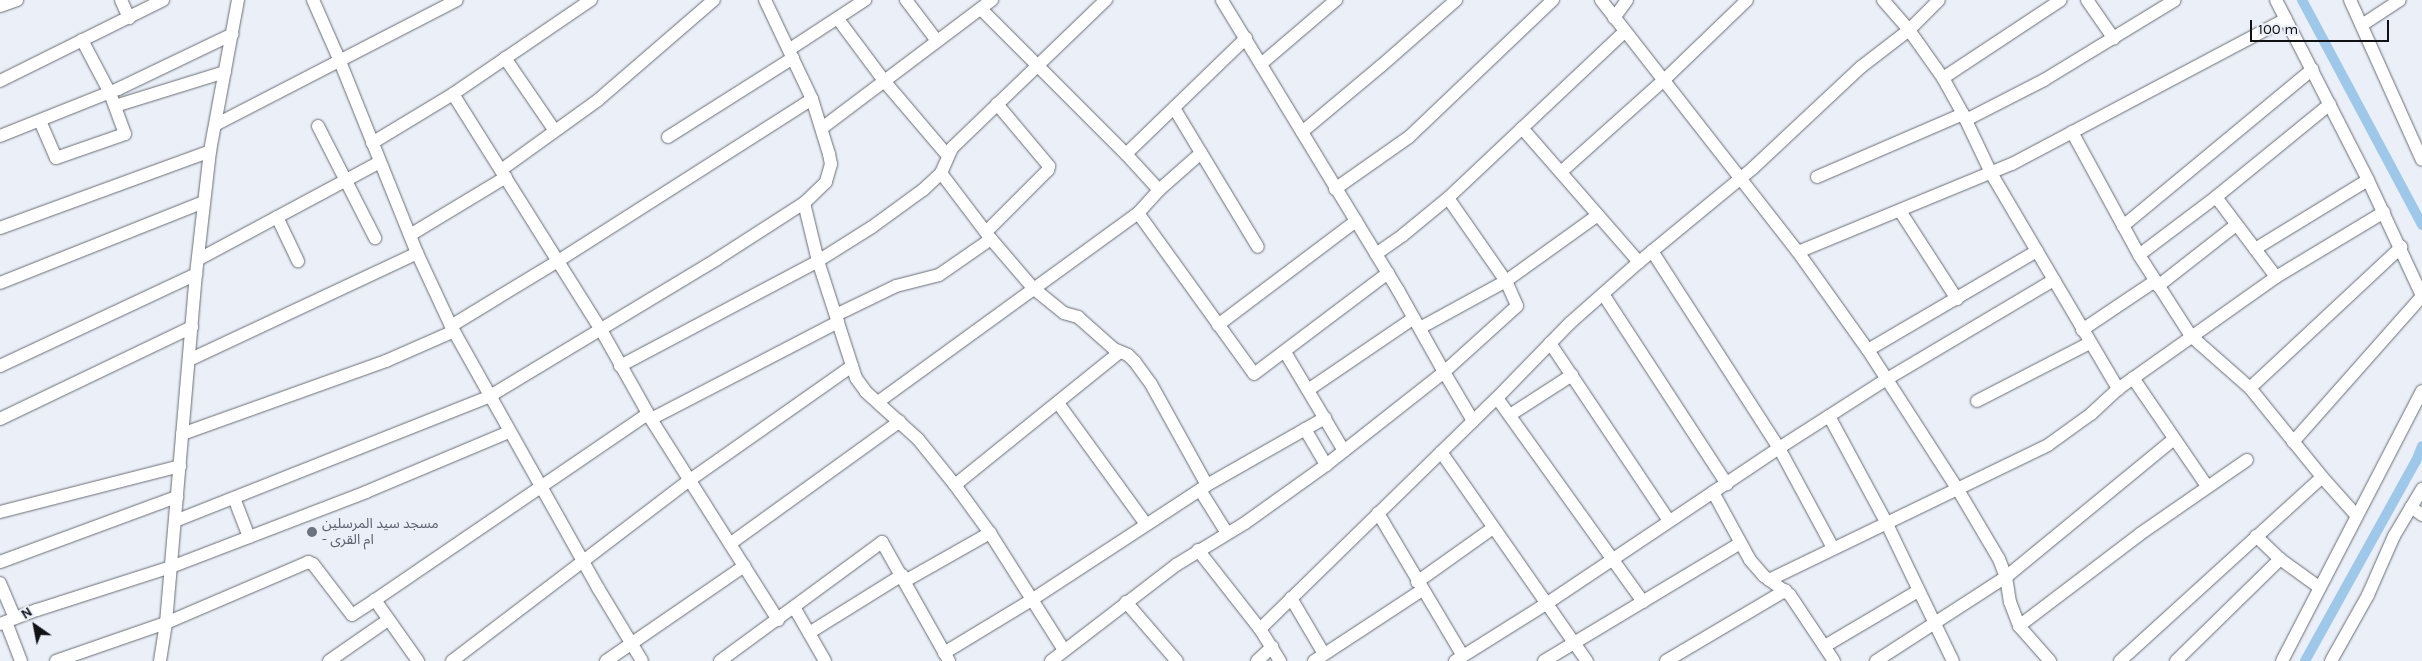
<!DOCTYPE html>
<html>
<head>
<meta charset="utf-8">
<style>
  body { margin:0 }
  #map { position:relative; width:2422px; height:661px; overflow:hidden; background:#ebeff8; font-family:Karla,"Noto Sans Arabic",sans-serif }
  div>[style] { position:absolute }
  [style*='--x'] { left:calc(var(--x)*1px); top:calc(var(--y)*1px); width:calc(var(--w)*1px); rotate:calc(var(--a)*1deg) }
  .canal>* { height:10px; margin:-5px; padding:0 5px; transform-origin:5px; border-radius:5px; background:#9ec8e9 }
  .roads { filter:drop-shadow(0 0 1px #696d74) drop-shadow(0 0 1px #696d74) }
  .minor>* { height:12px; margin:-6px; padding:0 6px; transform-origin:6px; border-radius:6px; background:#fff }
  .dots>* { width:14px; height:14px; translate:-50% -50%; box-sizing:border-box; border:2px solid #ebeff8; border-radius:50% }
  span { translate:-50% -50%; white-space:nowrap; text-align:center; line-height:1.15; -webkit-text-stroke:4.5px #ebeff8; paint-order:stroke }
  .worship-label { font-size:14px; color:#5b616d }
  .left { translate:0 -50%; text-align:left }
  .north { position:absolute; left:10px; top:601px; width:50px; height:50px; -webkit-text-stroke:4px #ebeff8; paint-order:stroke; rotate:327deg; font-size:14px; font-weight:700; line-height:20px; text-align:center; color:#101215 }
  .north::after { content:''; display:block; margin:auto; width:18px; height:22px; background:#101215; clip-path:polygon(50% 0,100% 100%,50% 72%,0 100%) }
  .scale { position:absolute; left:2250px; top:20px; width:139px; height:22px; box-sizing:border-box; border:2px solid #101215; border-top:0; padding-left:6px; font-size:15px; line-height:18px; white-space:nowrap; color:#101215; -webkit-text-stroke:4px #ebeff8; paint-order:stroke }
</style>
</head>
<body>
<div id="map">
  <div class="canal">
    <i style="--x:2302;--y:0;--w:255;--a:61.9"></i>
    <i style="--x:2305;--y:661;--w:229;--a:-61"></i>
    <i style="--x:2416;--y:461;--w:16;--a:-68"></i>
  </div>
  <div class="roads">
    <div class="minor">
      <i style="--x:121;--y:0;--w:20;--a:66"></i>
      <i style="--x:313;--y:0;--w:64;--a:66.2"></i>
      <i style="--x:339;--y:59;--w:209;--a:68.1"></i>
      <i style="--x:417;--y:253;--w:81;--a:65"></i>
      <i style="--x:451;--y:326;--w:300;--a:60.7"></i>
      <i style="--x:598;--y:588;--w:85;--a:58.9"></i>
      <i style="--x:765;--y:0;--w:110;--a:64.6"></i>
      <i style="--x:812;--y:99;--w:58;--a:72.8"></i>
      <i style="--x:829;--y:154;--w:10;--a:79"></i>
      <i style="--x:831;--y:164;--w:19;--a:106"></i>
      <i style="--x:826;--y:182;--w:30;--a:136"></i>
      <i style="--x:804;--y:203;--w:60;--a:76.4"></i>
      <i style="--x:818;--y:261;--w:123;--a:72"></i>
      <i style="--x:856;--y:378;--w:17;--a:54"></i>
      <i style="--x:866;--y:392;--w:70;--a:42.1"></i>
      <i style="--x:918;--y:439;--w:59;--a:51.2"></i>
      <i style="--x:955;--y:485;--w:59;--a:53.9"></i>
      <i style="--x:990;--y:533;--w:138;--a:57.7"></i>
      <i style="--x:906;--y:0;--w:51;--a:52.9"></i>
      <i style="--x:1601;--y:0;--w:320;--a:52"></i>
      <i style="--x:1798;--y:252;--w:120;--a:54.5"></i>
      <i style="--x:1868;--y:350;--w:164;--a:57.2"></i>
      <i style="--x:1957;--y:488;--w:82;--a:59.4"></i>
      <i style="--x:1999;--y:559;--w:19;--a:69"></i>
      <i style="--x:2006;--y:577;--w:25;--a:81"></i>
      <i style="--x:2010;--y:602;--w:26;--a:69"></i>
      <i style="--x:2019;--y:626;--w:47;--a:48.5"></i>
      <i style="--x:1883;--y:0;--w:40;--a:49"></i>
      <i style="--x:1909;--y:30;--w:59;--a:54.7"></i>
      <i style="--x:1943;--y:78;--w:41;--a:60.9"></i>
      <i style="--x:1963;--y:114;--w:65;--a:64.6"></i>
      <i style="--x:1991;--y:173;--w:251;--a:59.5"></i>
      <i style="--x:2087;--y:0;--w:47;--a:55.3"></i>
      <i style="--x:2276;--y:0;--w:202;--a:62.9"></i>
      <i style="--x:2368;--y:180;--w:128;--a:65"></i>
      <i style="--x:2350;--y:0;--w:175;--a:65.8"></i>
      <i style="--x:0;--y:6;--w:18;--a:-19"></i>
      <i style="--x:981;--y:9;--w:205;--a:45"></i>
      <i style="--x:1126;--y:154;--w:49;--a:47.5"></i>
      <i style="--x:1159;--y:190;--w:31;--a:132"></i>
      <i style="--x:1614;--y:18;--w:22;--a:-54"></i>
      <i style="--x:838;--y:19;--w:79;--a:53.3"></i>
      <i style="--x:885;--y:82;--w:97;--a:49.6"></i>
      <i style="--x:2362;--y:25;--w:45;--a:-33.3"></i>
      <i style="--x:790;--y:49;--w:90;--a:-33.2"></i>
      <i style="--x:505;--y:58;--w:88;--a:55.6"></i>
      <i style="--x:1261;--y:64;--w:99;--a:-40.5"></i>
      <i style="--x:1943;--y:78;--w:141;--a:-33.5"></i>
      <i style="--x:0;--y:81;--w:182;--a:-26.4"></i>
      <i style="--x:453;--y:94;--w:276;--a:57.9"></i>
      <i style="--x:600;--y:328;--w:104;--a:60.7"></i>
      <i style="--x:651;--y:419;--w:238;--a:57.7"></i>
      <i style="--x:115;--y:106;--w:115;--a:-17.2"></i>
      <i style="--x:1174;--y:108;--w:162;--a:58.9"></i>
      <i style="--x:1966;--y:120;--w:88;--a:-27.1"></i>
      <i style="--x:2044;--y:80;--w:153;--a:-31.4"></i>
      <i style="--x:40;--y:121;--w:40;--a:66.6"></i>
      <i style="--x:56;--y:158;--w:73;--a:-19.2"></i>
      <i style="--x:125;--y:134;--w:44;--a:-110.1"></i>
      <i style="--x:110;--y:93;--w:60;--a:-117.8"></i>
      <i style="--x:215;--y:125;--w:272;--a:-27.3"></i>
      <i style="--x:318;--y:126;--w:126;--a:63"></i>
      <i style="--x:822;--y:128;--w:213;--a:-37"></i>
      <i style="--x:1522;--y:128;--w:178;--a:48.9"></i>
      <i style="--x:1302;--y:132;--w:103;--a:-39.9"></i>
      <i style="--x:1381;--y:66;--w:100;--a:-41.3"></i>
      <i style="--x:2072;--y:132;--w:140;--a:61.4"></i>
      <i style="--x:2139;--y:255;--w:96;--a:57.3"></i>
      <i style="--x:2191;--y:336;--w:79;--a:41.4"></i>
      <i style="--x:2250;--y:388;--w:114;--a:51"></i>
      <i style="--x:2322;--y:477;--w:51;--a:48.2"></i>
      <i style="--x:0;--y:136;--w:127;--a:-21.7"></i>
      <i style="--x:118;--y:89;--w:127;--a:-25.6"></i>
      <i style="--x:668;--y:137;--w:148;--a:-32.3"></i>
      <i style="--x:372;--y:143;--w:95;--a:-31.2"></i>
      <i style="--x:453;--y:94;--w:167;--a:-34.3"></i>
      <i style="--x:1126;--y:154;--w:167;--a:-44"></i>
      <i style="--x:501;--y:170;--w:120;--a:-35.8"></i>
      <i style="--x:598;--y:100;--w:153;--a:-40.8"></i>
      <i style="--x:1561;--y:172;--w:138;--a:-41.8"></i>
      <i style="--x:1664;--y:80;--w:115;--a:-43.9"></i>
      <i style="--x:941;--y:173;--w:83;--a:52.9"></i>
      <i style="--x:991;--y:239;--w:65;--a:49.4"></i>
      <i style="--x:1033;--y:288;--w:40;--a:39"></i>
      <i style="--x:1064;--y:313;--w:15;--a:16"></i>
      <i style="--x:1078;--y:317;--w:48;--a:41.6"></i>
      <i style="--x:1114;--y:349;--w:15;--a:23"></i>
      <i style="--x:1128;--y:355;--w:10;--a:45"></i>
      <i style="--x:1135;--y:362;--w:27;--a:54"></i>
      <i style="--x:1151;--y:384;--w:115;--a:61"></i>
      <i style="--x:1817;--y:177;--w:159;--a:-23.3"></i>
      <i style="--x:1335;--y:189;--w:90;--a:-35.1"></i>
      <i style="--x:1409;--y:137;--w:199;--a:-43.6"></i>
      <i style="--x:1159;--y:190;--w:56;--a:-41.4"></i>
      <i style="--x:2216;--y:197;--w:100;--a:53.1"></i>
      <i style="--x:1448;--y:198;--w:101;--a:55.1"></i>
      <i style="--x:1506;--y:281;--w:27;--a:66"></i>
      <i style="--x:1517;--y:306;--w:98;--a:137.9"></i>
      <i style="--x:1444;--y:372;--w:57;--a:59.4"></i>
      <i style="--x:1900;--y:211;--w:105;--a:57.1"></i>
      <i style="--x:277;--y:217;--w:49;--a:64.5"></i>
      <i style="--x:2123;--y:226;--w:246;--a:-39.6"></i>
      <i style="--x:0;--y:228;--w:224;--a:-20.1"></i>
      <i style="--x:986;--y:232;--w:88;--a:-45"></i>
      <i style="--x:1048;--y:170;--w:4;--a:-76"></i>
      <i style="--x:1049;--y:166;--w:81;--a:-130"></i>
      <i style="--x:410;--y:235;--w:112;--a:-31.1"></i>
      <i style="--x:2255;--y:249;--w:132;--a:-31.4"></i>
      <i style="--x:1652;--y:251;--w:234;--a:57.2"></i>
      <i style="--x:1779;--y:448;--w:114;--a:61.6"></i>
      <i style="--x:1798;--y:252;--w:231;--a:-22.4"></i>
      <i style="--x:2012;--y:164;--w:310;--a:-27.9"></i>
      <i style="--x:1376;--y:254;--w:33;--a:-35"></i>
      <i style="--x:1403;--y:235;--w:58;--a:-39.4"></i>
      <i style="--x:1448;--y:198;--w:243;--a:-43.3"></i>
      <i style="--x:2139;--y:255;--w:96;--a:-37"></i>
      <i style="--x:2216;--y:197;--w:147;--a:-39.2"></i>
      <i style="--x:199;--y:259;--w:205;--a:-28.2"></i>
      <i style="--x:0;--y:283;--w:219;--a:-21.7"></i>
      <i style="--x:2158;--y:286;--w:99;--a:-38"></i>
      <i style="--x:1603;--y:294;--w:227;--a:56.9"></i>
      <i style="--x:836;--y:315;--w:67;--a:-25.8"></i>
      <i style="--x:896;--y:286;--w:44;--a:-14.3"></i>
      <i style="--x:939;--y:275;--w:63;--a:-34.7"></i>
      <i style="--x:1218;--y:325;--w:173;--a:-37"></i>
      <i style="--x:451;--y:326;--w:125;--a:-31.3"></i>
      <i style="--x:558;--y:261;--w:301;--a:-32.5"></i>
      <i style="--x:1420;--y:328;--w:98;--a:-28.7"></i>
      <i style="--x:1506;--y:281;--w:113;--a:-35.7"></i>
      <i style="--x:2082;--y:330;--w:88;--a:-33.9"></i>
      <i style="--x:1550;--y:343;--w:214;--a:56.2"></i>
      <i style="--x:1868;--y:350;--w:196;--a:-30.4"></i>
      <i style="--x:1285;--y:352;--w:115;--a:59.2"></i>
      <i style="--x:189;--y:360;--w:252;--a:-25.1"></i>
      <i style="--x:0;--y:366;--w:217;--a:-25.1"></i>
      <i style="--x:620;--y:366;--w:224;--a:-27.9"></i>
      <i style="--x:818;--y:261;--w:64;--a:-32.2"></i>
      <i style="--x:872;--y:227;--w:63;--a:-36"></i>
      <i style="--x:923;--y:190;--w:25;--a:-43"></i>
      <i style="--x:941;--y:173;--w:27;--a:-66"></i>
      <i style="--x:952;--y:148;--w:214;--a:-43.9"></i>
      <i style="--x:2133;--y:378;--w:131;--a:55.6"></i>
      <i style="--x:2250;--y:388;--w:207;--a:-43"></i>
      <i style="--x:1308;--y:390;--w:128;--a:-34.2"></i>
      <i style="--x:1497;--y:398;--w:251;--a:54.4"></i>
      <i style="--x:1977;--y:401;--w:127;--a:-27.2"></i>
      <i style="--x:878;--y:402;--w:321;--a:-36"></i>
      <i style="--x:1138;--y:213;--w:198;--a:54.2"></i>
      <i style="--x:1254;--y:374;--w:168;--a:-37"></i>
      <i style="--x:1058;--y:403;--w:150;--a:54"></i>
      <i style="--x:1510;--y:415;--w:74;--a:-32.8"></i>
      <i style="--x:1829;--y:416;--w:120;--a:61.7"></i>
      <i style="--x:1886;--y:522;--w:154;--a:64.3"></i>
      <i style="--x:0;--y:419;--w:213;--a:-25.6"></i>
      <i style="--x:651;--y:419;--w:211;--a:-27.4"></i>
      <i style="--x:1305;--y:429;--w:42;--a:59.7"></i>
      <i style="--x:182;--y:434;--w:217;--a:-19.7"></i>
      <i style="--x:386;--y:361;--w:74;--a:-23.8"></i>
      <i style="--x:2293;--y:442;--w:195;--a:-48.5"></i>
      <i style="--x:1441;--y:452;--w:255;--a:55.1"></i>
      <i style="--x:955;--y:485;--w:212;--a:-38.9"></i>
      <i style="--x:1200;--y:490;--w:51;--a:57.9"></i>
      <i style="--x:1713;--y:492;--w:77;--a:61.4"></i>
      <i style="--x:1750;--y:560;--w:21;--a:49"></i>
      <i style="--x:1764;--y:576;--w:32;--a:36"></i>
      <i style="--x:1790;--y:595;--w:79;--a:56.3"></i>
      <i style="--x:234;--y:498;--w:42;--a:69"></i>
      <i style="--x:2411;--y:507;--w:14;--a:36"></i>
      <i style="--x:0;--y:512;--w:186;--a:-14.3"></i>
      <i style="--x:1378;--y:513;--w:166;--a:59.3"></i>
      <i style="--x:175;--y:521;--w:339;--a:-21.6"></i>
      <i style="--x:490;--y:396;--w:265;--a:-31.1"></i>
      <i style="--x:717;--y:259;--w:103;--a:-32.8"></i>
      <i style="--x:2256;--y:536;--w:33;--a:44"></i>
      <i style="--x:2280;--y:559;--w:48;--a:35.7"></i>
      <i style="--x:731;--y:543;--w:208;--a:-35.8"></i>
      <i style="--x:1198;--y:550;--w:100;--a:51.9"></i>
      <i style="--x:1260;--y:629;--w:38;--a:58"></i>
      <i style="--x:0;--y:562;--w:189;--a:-20.2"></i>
      <i style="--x:1769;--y:580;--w:310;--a:-25.8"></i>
      <i style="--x:2048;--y:445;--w:53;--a:-35.8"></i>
      <i style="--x:2091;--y:414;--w:37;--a:-43"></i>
      <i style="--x:2118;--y:389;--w:194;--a:-35.3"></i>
      <i style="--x:2276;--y:277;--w:126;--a:-31"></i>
      <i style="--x:905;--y:581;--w:98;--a:-29.5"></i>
      <i style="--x:1417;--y:582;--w:93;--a:-35.4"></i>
      <i style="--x:0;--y:583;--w:38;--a:67"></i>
      <i style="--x:1291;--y:598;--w:65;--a:59.5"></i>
      <i style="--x:1126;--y:602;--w:78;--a:49.2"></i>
      <i style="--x:794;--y:607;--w:62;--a:60.1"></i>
      <i style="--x:6;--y:622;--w:42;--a:69"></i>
      <i style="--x:0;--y:624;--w:40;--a:-21"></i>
      <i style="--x:37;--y:610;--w:141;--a:-17.8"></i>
      <i style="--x:171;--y:567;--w:209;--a:-21"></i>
      <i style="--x:366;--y:492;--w:155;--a:-22.8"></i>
      <i style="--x:2019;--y:626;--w:152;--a:-37.2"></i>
      <i style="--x:2140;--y:534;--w:130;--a:-34.7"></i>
      <i style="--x:1260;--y:629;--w:331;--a:-44.3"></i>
      <i style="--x:1497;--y:398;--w:105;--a:-45.8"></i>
      <i style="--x:1570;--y:323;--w:92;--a:-41.5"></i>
      <i style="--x:1639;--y:262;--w:148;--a:-39.5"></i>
      <i style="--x:1753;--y:168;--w:148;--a:-43.1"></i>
      <i style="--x:1861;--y:67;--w:61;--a:-37.6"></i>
      <i style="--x:1909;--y:30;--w:42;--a:-45"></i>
      <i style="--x:809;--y:633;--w:110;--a:-31.9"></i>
      <i style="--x:1825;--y:646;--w:108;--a:-30.6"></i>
      <i style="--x:944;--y:653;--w:104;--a:-31.2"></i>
      <i style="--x:1033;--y:599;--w:208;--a:-33.2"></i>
      <i style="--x:1207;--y:485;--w:136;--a:-29.6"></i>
      <i style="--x:56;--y:661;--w:116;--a:-19.1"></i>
      <i style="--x:166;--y:623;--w:155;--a:-23.2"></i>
      <i style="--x:308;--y:562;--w:5;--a:22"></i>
      <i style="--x:313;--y:564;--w:64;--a:52.6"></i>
      <i style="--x:352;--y:615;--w:27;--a:-33"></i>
      <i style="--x:160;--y:661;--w:38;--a:-81"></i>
      <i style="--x:166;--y:623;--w:350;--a:-85.1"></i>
      <i style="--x:196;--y:274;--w:124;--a:-83.5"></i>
      <i style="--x:210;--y:151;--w:154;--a:-79.5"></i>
      <i style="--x:329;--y:661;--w:72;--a:-34.8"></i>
      <i style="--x:418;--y:661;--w:75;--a:-125.2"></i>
      <i style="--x:375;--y:600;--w:330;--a:-34.3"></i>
      <i style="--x:452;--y:661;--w:299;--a:-37.3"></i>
      <i style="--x:690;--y:480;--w:198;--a:-35.1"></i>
      <i style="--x:606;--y:661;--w:168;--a:-34.5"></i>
      <i style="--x:720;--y:661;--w:201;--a:-36.3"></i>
      <i style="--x:882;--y:542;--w:137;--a:60.6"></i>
      <i style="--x:1051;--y:661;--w:158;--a:-37.5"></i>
      <i style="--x:1176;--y:565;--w:81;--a:-31.3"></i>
      <i style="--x:1245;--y:523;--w:100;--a:-35.6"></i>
      <i style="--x:1326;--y:465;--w:150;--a:-38.2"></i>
      <i style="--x:1444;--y:372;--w:94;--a:-119.3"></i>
      <i style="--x:1398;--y:290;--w:339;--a:-121.3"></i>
      <i style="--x:1257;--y:661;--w:21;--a:-43"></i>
      <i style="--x:1314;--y:661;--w:129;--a:-33.3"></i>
      <i style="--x:1455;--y:661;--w:107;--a:-32.1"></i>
      <i style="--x:1546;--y:604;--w:280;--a:-33.8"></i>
      <i style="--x:1779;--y:448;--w:128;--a:-32.6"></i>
      <i style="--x:1887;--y:379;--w:194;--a:-30.7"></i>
      <i style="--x:1544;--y:661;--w:229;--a:-31"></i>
      <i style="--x:1666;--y:661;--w:139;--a:-30.6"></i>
      <i style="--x:1876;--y:661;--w:155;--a:-32.9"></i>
      <i style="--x:2006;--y:577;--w:216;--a:-39.4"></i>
      <i style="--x:2120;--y:661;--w:273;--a:-42.3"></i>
      <i style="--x:2176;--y:661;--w:146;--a:-44.4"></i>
      <i style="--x:2282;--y:661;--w:304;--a:-62.6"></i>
      <i style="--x:2331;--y:661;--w:76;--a:-60.7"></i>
      <i style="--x:2368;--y:595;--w:64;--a:-66.2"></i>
      <i style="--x:2394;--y:536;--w:55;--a:-59.2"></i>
    </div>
  </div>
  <div class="dots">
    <i style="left:312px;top:532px;background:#6b7280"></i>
  </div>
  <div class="worship-label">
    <span class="left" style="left:322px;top:532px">مسجد سيد المرسلين<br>- ام القرى</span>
  </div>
  <div class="north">N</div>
  <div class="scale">100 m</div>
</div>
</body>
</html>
